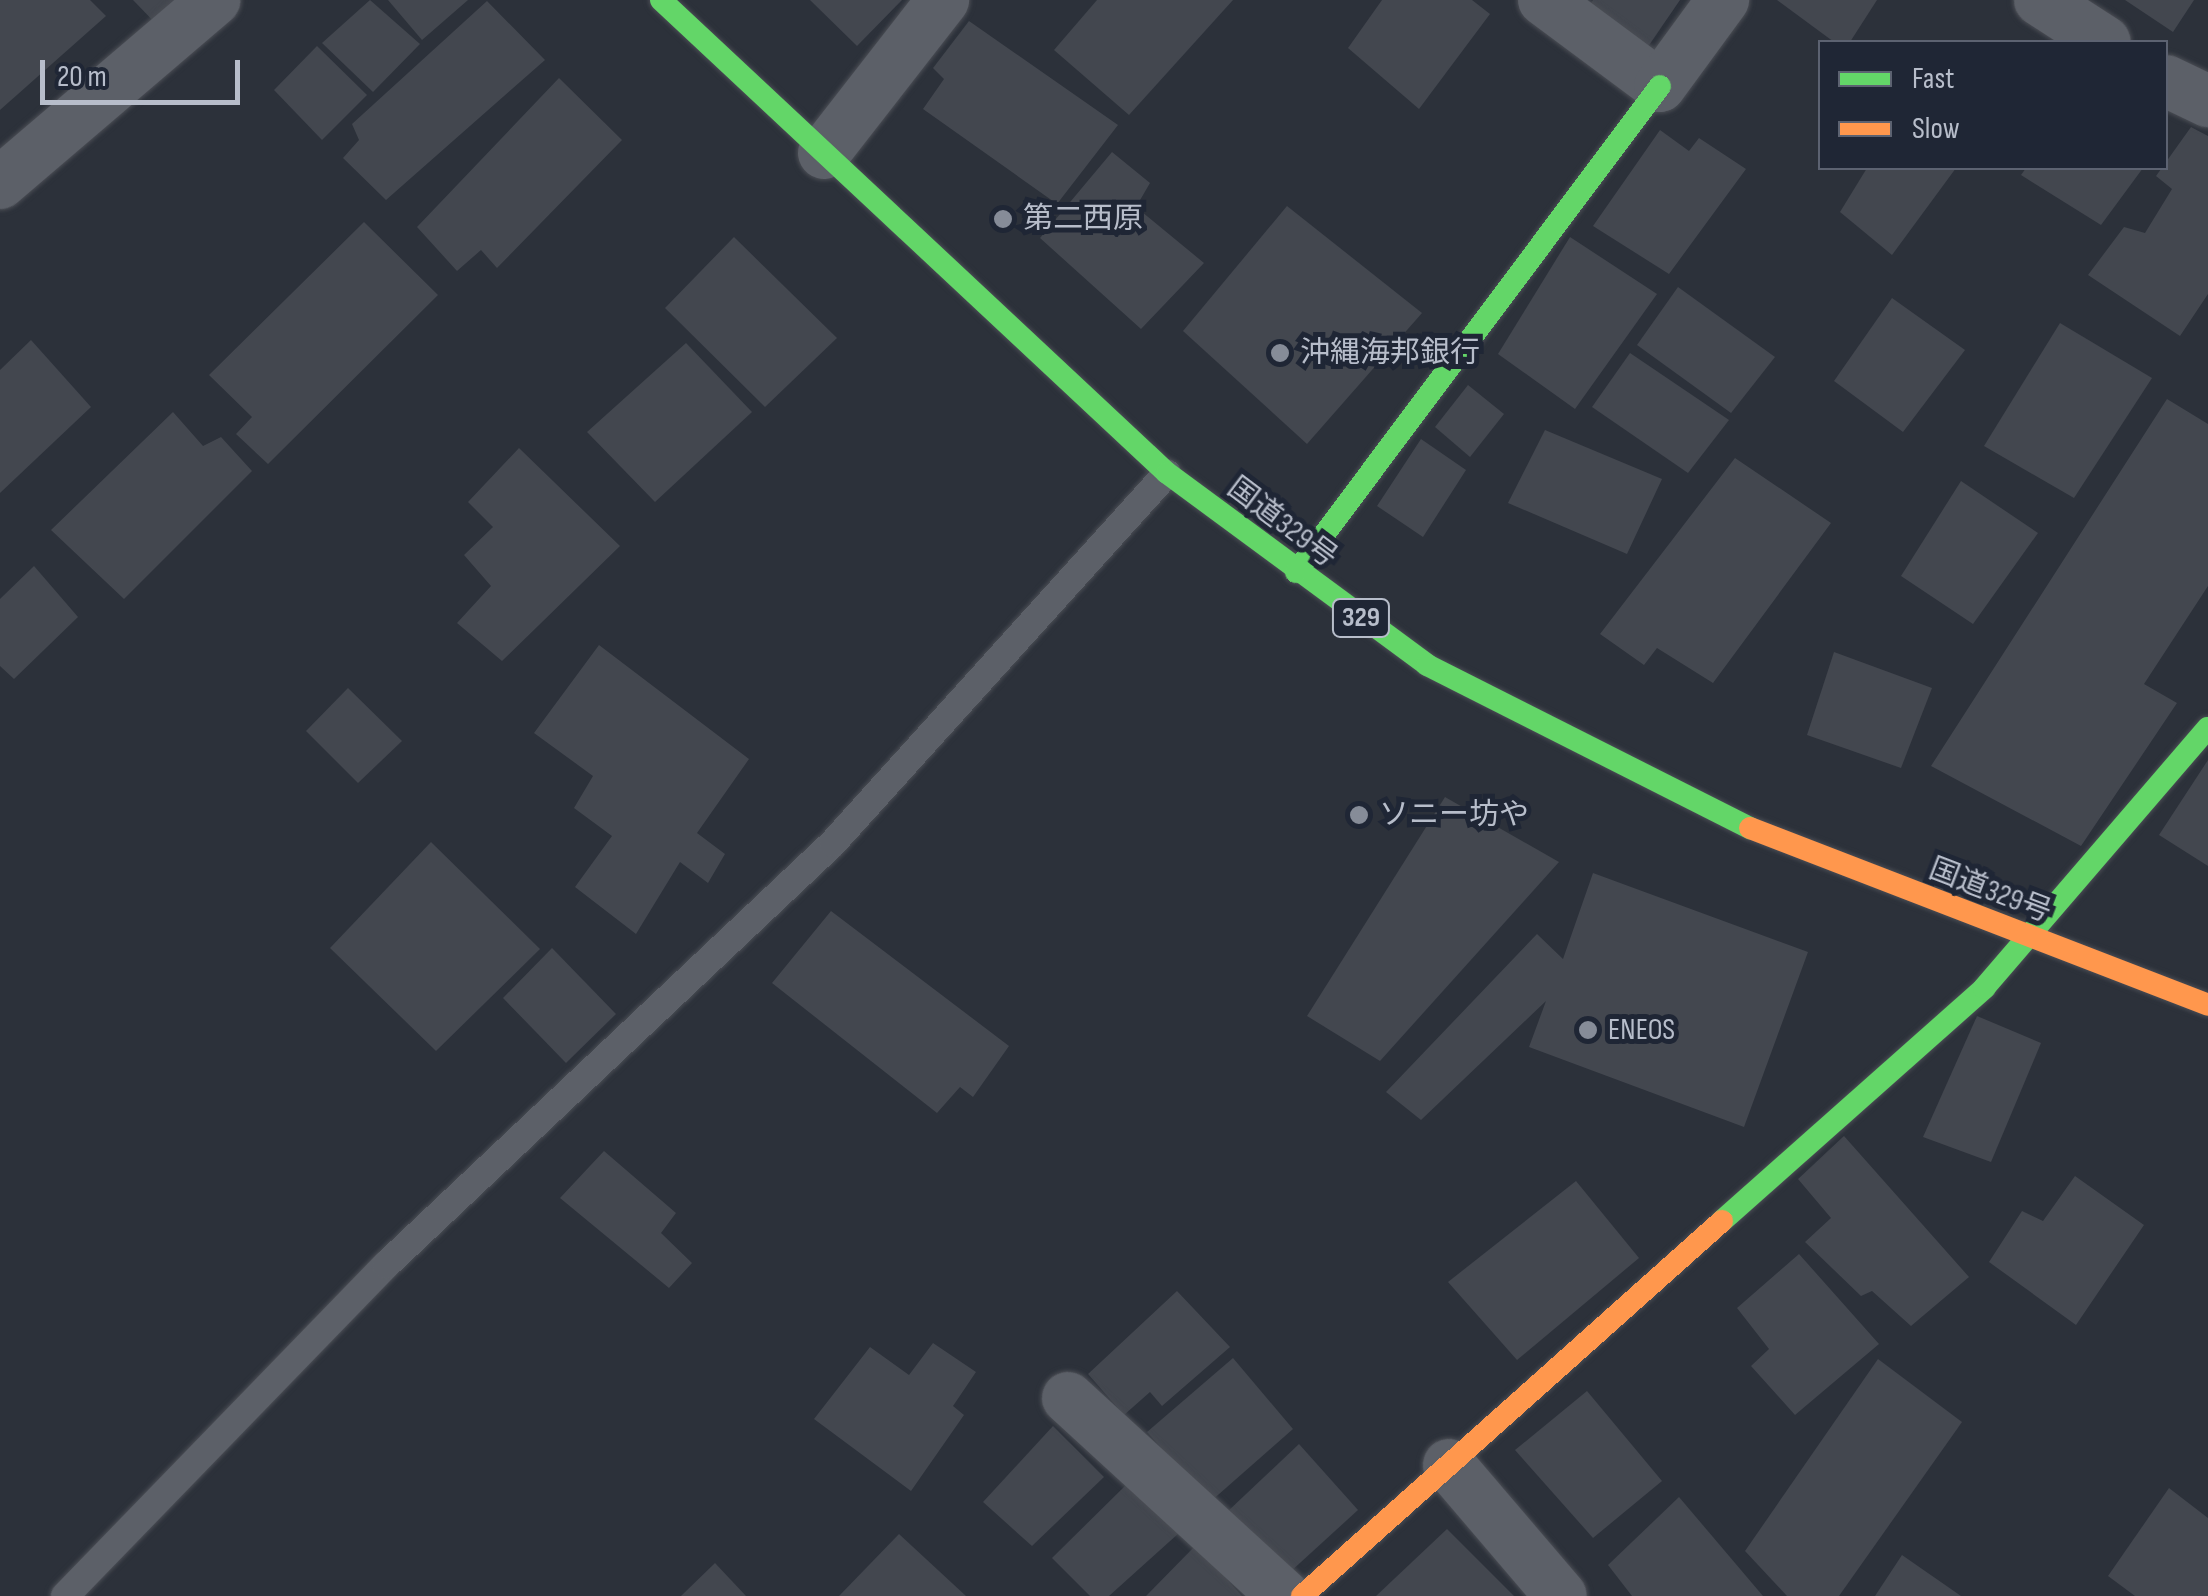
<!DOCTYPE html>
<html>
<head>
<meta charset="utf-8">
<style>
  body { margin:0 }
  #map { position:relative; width:2208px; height:1596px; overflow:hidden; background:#2c313a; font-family:"Sofia Sans Condensed","Noto Sans JP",sans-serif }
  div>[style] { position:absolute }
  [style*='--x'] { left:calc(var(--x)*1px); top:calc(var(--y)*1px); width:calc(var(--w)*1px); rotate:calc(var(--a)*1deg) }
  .building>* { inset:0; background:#43474f }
  .roads { filter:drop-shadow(0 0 2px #4a4d54) drop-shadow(0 0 2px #4a4d54) }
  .lane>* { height:28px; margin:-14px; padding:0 14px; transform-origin:14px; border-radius:14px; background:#5c6068 }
  .street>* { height:52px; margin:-26px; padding:0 26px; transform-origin:26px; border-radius:26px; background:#5c6068 }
  .fast>* { height:22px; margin:-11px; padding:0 11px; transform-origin:11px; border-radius:11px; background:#63d668 }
  .slow>* { height:22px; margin:-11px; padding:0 11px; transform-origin:11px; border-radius:11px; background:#ff974d }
  .dots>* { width:28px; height:28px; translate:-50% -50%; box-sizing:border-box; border:5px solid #1f2635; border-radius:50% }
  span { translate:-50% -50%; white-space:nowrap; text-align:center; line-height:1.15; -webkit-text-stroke:10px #1f2635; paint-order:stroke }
  .shield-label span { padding:2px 8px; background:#1f2635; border:2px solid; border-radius:8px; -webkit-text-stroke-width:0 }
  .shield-label { font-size:28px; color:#b7bdca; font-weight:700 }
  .poi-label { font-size:30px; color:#b7bdca }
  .left { translate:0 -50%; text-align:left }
  .street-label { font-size:30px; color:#b7bdca }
  .legend { position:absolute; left:1818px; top:40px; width:350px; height:130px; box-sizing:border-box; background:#1f2635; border:2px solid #5c6271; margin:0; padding:12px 18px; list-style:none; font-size:30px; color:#b7bdca }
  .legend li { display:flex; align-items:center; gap:20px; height:50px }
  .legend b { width:50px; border:2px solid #5c6271 }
  .scale { position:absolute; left:40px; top:60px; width:200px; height:45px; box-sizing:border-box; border:5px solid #b7bdca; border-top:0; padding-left:12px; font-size:30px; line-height:35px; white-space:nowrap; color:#b7bdca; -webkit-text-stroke:8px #1f2635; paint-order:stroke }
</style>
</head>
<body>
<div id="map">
  <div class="building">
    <i style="clip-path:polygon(0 0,90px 0,106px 16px,0 110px)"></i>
    <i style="clip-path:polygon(133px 0,194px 0,160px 28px)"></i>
    <i style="clip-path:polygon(370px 0,420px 44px,373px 92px,322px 43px)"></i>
    <i style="clip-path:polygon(388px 0,468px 0,422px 40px)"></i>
    <i style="clip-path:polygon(810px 0,902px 0,857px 46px)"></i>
    <i style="clip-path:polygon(1097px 0,1233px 0,1129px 115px,1054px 50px)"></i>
    <i style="clip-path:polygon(1382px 0,1472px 0,1490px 14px,1419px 109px,1348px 48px)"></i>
    <i style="clip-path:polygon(1593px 0,1680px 0,1641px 57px,1585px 13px)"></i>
    <i style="clip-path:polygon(1777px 0,1877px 0,1850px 42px,1834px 42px)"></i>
    <i style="clip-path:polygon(2125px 0,2194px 0,2173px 32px)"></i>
    <i style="clip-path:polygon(487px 1px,545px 60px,386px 200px,343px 158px,359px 140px,352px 124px)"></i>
    <i style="clip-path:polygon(969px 21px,1118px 125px,1057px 204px,923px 109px,944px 79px,933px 68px)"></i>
    <i style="clip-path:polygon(317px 46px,367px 95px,322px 140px,274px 90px)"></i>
    <i style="clip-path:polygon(559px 78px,622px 140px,497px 268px,481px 250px,457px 271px,417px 227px)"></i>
    <i style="clip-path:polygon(2191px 127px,2208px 136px,2208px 294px,2180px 336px,2088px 275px,2124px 227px,2145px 233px,2172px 189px,2156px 176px)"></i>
    <i style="clip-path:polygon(1660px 130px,1689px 151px,1699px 138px,1746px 169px,1669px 274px,1593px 226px)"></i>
    <i style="clip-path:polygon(1112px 152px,1150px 183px,1136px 207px,1204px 263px,1141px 329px,1040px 238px)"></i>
    <i style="clip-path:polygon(1867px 168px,1956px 168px,1892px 255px,1840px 212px)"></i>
    <i style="clip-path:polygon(2026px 168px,2143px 168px,2101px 225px,2021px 175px)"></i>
    <i style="clip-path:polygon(1287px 206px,1422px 313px,1307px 444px,1183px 331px)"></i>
    <i style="clip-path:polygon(364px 222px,438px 295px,268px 464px,236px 434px,252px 417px,209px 375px)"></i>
    <i style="clip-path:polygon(734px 237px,837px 338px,765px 407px,665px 308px)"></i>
    <i style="clip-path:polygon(1570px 237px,1657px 294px,1575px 409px,1498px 354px)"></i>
    <i style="clip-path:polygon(1678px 287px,1775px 357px,1731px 413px,1637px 345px)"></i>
    <i style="clip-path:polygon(1892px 298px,1965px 350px,1903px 432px,1834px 381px)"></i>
    <i style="clip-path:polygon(2060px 323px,2152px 378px,2074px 498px,1984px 446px)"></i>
    <i style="clip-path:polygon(31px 340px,91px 407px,0 493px,0 370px)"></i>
    <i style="clip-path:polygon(686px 343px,752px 412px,655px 502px,587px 432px)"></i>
    <i style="clip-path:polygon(1630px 353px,1729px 420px,1688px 473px,1592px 407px)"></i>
    <i style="clip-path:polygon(1468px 385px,1504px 414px,1470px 457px,1435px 427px)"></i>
    <i style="clip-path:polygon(2167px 399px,2208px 424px,2208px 586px,2144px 684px,2177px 703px,2081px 846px,1931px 766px)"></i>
    <i style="clip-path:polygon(173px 412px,203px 446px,221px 437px,252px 471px,124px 599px,51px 530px)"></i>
    <i style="clip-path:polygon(1545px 430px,1662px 479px,1627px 554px,1508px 503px)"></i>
    <i style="clip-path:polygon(1421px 439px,1466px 470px,1423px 537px,1377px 506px)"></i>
    <i style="clip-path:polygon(519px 448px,620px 546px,502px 661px,457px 623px,491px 586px,464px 555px,493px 527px,468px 502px)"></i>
    <i style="clip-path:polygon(1735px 458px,1831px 523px,1713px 683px,1657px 648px,1644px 665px,1600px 634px)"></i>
    <i style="clip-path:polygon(1961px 481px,2038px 533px,1973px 624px,1901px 576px)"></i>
    <i style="clip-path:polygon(34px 566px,78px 617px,14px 679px,0 666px,0 599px)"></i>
    <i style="clip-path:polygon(599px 645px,749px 759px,697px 833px,725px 854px,708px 883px,680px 862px,636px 934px,575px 887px,612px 836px,574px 808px,593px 776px,534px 733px)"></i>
    <i style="clip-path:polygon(1834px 652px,1932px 688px,1901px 768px,1807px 735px)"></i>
    <i style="clip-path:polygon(348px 688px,402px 741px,358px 783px,306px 731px)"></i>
    <i style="clip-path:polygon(2208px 760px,2208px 866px,2159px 835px)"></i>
    <i style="clip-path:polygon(1445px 797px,1559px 862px,1380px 1061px,1307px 1016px)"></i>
    <i style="clip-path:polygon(431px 842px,540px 949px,436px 1051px,330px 948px)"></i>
    <i style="clip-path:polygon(1593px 873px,1808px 952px,1744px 1127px,1529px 1047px,1546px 1001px,1421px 1120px,1386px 1092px,1537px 934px,1563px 959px)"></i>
    <i style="clip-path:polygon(831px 911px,1009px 1046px,973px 1097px,960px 1087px,937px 1113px,772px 983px)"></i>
    <i style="clip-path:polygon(552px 948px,616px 1014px,566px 1063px,503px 998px)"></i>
    <i style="clip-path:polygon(1977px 1016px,2041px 1043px,1991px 1162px,1923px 1137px)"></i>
    <i style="clip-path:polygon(1844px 1136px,1969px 1277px,1911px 1326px,1872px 1291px,1861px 1296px,1805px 1242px,1831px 1218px,1798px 1179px)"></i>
    <i style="clip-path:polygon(604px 1151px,676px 1213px,661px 1233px,692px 1263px,669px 1288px,560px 1198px)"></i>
    <i style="clip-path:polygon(2075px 1176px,2144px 1225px,2076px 1325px,1989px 1262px,2022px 1211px,2043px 1221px)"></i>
    <i style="clip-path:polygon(1576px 1181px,1639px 1258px,1517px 1360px,1448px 1282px)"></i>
    <i style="clip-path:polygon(1799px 1254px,1879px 1344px,1795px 1415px,1751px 1366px,1769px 1349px,1737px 1308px)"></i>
    <i style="clip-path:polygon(1177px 1291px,1230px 1347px,1162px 1406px,1150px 1392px,1124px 1415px,1088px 1374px)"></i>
    <i style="clip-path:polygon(933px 1343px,976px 1372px,953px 1406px,964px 1415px,911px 1491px,814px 1419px,870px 1347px,909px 1375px)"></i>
    <i style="clip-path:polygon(1233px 1358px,1293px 1429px,1210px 1502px,1147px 1432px)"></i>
    <i style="clip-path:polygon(1878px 1359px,1962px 1422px,1839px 1596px,1787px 1596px,1745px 1551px)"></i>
    <i style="clip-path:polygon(1587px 1391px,1662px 1481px,1593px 1538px,1515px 1450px)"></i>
    <i style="clip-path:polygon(1053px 1426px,1104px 1477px,1032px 1546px,983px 1502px)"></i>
    <i style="clip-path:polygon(1299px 1444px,1358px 1510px,1289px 1573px,1227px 1512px)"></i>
    <i style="clip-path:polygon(1128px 1483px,1179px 1533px,1109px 1596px,1090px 1596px,1052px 1558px)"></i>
    <i style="clip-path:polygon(2169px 1488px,2208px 1518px,2208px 1596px,2135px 1596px,2108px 1576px)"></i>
    <i style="clip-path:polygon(1679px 1497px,1763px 1596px,1632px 1596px,1608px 1565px)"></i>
    <i style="clip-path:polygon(1447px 1529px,1514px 1596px,1376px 1596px)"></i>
    <i style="clip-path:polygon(899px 1534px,966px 1596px,839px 1596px)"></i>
    <i style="clip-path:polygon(1196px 1545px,1242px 1596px,1146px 1596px)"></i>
    <i style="clip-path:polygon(1902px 1555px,1961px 1596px,1875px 1596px)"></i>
    <i style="clip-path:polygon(715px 1563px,746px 1596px,681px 1596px)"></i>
  </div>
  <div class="roads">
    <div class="lane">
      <i style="--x:65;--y:1596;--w:461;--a:-45.9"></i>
      <i style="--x:386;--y:1265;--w:615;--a:-43.35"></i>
      <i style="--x:833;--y:843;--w:498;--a:-47.9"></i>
    </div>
    <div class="street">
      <i style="--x:1544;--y:0;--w:144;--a:36.6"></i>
      <i style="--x:1660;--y:86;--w:107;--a:-53.8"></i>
      <i style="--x:2040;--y:0;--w:77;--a:32.9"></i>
      <i style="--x:2166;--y:81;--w:47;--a:25.5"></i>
      <i style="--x:824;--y:153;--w:194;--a:-52.1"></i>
      <i style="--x:0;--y:183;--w:282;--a:-40.5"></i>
      <i style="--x:1068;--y:1398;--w:293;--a:42.5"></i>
      <i style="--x:1449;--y:1465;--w:172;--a:49.5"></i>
    </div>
    <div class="fast">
      <i style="--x:661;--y:0;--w:693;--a:43.07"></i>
      <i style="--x:1167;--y:473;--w:323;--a:36.4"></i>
      <i style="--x:1427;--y:665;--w:362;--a:26.8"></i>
      <i style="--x:1296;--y:572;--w:607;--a:-53.17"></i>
      <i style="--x:1722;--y:1221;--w:351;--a:-41.6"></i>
      <i style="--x:1984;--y:988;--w:343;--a:-49.3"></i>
    </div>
    <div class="slow">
      <i style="--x:1750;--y:828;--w:491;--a:21.1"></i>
      <i style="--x:1302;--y:1596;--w:563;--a:-41.76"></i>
    </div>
  </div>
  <div class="dots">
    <i style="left:1003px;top:219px;background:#868c98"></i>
    <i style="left:1280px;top:353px;background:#868c98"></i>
    <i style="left:1359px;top:815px;background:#868c98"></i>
    <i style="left:1588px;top:1030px;background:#868c98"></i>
  </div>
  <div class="shield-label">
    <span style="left:1361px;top:618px">329</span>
  </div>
  <div class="poi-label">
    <span class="left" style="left:1023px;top:219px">第二西原</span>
    <span class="left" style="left:1300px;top:353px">沖縄海邦銀行</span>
    <span class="left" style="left:1379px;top:815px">ソニー坊や</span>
    <span class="left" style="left:1608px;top:1030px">ENEOS</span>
  </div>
  <div class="street-label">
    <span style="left:1282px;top:523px;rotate:37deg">国道329号</span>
    <span style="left:1990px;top:891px;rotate:21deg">国道329号</span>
  </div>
  <ul class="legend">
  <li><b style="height:12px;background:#63d668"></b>Fast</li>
  <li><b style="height:12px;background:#ff974d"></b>Slow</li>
  </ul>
  <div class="scale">20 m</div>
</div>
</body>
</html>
